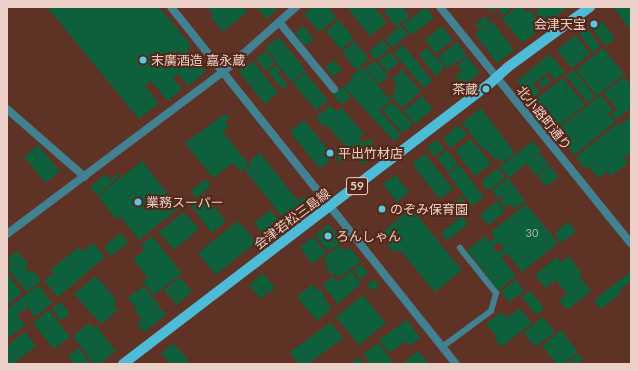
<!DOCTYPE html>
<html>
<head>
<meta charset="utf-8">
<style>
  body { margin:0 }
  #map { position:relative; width:638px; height:371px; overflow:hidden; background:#5e3224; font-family:Lato,"Noto Sans JP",sans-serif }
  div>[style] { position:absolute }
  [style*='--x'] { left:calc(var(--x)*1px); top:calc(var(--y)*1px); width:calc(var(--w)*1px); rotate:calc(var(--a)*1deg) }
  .building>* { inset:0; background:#0d603b }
  .service>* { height:6px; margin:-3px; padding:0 3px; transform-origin:3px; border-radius:3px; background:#418192 }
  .minor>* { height:8px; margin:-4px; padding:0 4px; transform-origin:4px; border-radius:4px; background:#418192 }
  .primary>* { height:10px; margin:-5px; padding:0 5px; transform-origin:5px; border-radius:5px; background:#4dbcd8 }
  .dots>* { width:11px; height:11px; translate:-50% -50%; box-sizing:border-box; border:2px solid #53271a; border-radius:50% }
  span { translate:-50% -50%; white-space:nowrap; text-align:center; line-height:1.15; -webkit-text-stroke:4px #53271a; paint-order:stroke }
  .number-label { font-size:11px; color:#b4b4a4 }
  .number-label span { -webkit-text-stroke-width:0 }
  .shield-label span { padding:1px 3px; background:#53271a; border:1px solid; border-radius:3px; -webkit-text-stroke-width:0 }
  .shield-label { font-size:12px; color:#ecd0c7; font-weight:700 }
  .poi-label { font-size:13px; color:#ecd0c7 }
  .right { translate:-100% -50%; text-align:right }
  .left { translate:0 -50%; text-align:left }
  .street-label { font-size:13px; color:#ecd0c7 }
  .frame { position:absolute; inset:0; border:8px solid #ecd0c7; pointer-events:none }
</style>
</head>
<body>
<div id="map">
  <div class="building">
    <i style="clip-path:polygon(47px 7px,159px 7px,191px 45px,187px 49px,206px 72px,188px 86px,178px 74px,173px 78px,182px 89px,168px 101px,151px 81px,145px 86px,159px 103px,139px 119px)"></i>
    <i style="clip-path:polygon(207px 7px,243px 7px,247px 12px,223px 32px,211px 17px,213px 15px)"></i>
    <i style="clip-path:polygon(256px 7px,275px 7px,277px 10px,267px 19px)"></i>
    <i style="clip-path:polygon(313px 7px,328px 7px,337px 18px,319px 32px,304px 14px)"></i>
    <i style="clip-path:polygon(347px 7px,374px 7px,387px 23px,370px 36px)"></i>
    <i style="clip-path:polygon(389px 7px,403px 7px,410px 17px,396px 27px,384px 11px)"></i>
    <i style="clip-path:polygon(426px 7px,434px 18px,411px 35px,403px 25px)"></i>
    <i style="clip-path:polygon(487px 7px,499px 7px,491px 12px)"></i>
    <i style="clip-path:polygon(500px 7px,513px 7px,502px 15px,499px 10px)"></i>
    <i style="clip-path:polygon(517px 7px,522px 7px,527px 13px,530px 10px,543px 27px,522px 43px,502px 18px)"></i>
    <i style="clip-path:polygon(541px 7px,568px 7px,546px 24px,535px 11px)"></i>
    <i style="clip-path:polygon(613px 7px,631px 7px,631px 31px)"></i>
    <i style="clip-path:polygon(485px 16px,490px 21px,479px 30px,475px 25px)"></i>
    <i style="clip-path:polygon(339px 20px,354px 39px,341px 50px,326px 31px)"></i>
    <i style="clip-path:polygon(492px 21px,514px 50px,497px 63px,475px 34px)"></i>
    <i style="clip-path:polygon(602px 21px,615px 38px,606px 46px,592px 29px)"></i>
    <i style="clip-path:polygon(304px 26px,314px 39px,305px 46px,295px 33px)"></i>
    <i style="clip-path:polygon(401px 26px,408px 34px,393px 48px,385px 39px)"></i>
    <i style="clip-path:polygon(442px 26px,453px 40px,436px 54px,425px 40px)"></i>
    <i style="clip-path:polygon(587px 28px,600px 46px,593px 52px,579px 34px)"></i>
    <i style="clip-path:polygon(576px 35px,590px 54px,572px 68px,557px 50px)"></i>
    <i style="clip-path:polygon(279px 37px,306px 71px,292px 82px,265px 48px)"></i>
    <i style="clip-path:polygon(383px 40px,390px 48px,376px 60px,369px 51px)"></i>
    <i style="clip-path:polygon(355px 42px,369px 59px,356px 70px,342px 52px)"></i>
    <i style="clip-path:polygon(457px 42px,467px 56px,447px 68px,438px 57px)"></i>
    <i style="clip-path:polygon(403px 45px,433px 81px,424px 88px,394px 53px)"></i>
    <i style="clip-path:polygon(427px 48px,445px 68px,436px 76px,419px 55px)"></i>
    <i style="clip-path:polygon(603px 48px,624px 74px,597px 96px,576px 70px)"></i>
    <i style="clip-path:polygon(265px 51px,275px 63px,266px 71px,256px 59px)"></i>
    <i style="clip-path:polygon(389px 52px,399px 62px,388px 72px,378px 62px)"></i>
    <i style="clip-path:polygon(550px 54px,565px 72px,555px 80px,549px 72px,533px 84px,540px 92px,531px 99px,517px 81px)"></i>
    <i style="clip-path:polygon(467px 57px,480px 72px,464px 86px,455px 76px,462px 70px,457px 65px)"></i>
    <i style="clip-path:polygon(334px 60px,342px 70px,333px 77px,325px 67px)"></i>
    <i style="clip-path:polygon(253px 61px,278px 93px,265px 104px,239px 72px)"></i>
    <i style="clip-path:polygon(374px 61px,389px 76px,379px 84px,365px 69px)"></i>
    <i style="clip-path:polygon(276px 65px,281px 71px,278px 73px,288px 85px,283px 89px,268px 72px)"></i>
    <i style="clip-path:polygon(362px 67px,391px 100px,379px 110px,401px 135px,394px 141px,344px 87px,353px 79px,351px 77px)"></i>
    <i style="clip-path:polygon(402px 70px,421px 91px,402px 108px,391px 96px,396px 92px,393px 89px,397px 85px,392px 79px)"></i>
    <i style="clip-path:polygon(574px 70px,595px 97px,588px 103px,566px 76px)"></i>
    <i style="clip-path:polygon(305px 73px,328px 100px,316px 110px,293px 83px)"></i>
    <i style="clip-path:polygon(547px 76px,551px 82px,542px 88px,538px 83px)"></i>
    <i style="clip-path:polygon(624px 77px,631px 85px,631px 108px,616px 120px,611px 114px,617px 109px,604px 93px)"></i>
    <i style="clip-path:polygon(563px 78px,585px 105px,553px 130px,531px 103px)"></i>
    <i style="clip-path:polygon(343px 87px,351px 97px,342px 105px,333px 95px)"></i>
    <i style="clip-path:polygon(601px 95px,613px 110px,608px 113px,615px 122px,574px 155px,555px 131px)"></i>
    <i style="clip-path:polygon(422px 96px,433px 109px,415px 124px,404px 111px)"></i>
    <i style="clip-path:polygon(392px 102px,413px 124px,403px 133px,382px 110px)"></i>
    <i style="clip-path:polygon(331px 105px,337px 112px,342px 108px,364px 134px,359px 138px,363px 143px,369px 139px,379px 152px,362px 165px,343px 142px,342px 143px,327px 125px,324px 127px,316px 117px)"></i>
    <i style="clip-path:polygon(481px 108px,515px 153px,502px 163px,499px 158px,496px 161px,486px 149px,484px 150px,462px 123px)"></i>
    <i style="clip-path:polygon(225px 114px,229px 119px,225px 122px,229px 127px,223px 132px,249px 165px,241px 172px,233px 163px,213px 178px,185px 143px)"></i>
    <i style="clip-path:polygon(631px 116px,631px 153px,624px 158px,628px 163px,611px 176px,608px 171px,598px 178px,589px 166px,585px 169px,576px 157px,617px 124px,619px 126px)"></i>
    <i style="clip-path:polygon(304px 120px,334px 157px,320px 169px,290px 132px)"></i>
    <i style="clip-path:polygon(459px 125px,467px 135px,450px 148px,443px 138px)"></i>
    <i style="clip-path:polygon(471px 139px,491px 164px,475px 176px,455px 151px)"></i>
    <i style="clip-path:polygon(437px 140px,444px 149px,434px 156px,427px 147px)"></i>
    <i style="clip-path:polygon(533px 141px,541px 152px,528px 162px,541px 154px,549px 165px,535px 175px,527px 163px,509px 178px,500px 167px)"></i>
    <i style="clip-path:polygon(38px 145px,60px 171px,46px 183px,24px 157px)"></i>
    <i style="clip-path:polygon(338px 150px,345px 159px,341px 163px,334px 153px)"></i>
    <i style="clip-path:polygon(447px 150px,458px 165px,448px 172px,437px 158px)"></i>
    <i style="clip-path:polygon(260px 153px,298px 201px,304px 196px,311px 204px,303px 211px,300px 206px,284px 219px,245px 170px,252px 165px,249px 161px)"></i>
    <i style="clip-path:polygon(425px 154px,453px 189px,440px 199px,412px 164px)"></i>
    <i style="clip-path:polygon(142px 161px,179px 208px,139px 240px,120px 216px,116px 219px,98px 196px)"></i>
    <i style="clip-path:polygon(459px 165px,484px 197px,472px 206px,448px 174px)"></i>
    <i style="clip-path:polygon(550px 166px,559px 177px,546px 186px,537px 175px)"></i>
    <i style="clip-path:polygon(498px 168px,505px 177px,488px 191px,481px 181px)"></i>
    <i style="clip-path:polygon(119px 173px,121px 175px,97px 195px,90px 187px,106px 174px,110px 180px)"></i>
    <i style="clip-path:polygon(396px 175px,409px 192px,397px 202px,383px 184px)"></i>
    <i style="clip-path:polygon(508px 178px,525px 201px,515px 209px,510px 204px,505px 208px,500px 201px,505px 197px,503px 195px,498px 199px,492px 190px)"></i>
    <i style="clip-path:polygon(206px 179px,211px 186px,196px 198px,191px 191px)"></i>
    <i style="clip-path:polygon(205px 194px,226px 222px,212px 233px,191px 205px)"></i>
    <i style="clip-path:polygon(461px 197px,469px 207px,460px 215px,451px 205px)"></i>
    <i style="clip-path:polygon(497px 201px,505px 212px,488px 225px,480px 215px)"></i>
    <i style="clip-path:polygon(evenodd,526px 204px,558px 243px,522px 272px,507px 253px,501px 257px,516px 276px,498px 290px,467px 250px,485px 236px,490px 242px,495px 238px,491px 232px,526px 204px,499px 242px,504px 248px,498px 253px,493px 247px,499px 242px)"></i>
    <i style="clip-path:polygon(411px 208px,462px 270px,435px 292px,399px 249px,394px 253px,387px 244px,392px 240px,384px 231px)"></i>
    <i style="clip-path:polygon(270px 210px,283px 225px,267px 239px,254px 223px)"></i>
    <i style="clip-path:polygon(184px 212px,199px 229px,174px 250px,159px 232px)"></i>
    <i style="clip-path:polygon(462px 216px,468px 224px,447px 241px,441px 233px)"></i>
    <i style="clip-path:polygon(238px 221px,256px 242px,216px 275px,198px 253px)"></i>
    <i style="clip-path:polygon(568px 222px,576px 231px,562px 243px,554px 234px)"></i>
    <i style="clip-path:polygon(329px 224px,342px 241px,328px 252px,315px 235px)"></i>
    <i style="clip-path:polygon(121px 233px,128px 243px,111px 256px,104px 246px)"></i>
    <i style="clip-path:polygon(152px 236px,182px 273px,154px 295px,143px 282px,148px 278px,133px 259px,145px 249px,141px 245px)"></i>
    <i style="clip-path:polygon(313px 237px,326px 253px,312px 264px,300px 247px)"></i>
    <i style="clip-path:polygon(93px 243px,105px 257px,58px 297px,44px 281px,54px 273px,51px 269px,79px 247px,83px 251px)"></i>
    <i style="clip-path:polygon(340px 245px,344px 251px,349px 247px,361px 261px,339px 278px,335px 273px,331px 275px,326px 268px,328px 266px,323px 259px)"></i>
    <i style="clip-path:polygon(17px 251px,28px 264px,25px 267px,29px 272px,32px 270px,41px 280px,27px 292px,8px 269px,12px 265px,7px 259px)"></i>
    <i style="clip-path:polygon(569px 256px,582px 274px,579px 276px,591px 291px,567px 310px,559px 300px,567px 294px,556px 280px,545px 288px,535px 275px,557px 257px,561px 262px)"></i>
    <i style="clip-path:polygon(361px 264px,368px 273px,360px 279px,353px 270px)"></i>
    <i style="clip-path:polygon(351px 271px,361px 284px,338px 304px,323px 285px,333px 276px,338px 282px)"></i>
    <i style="clip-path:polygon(7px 273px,22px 293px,7px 305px)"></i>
    <i style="clip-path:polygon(263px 273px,275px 288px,268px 294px,256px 279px)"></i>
    <i style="clip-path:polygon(629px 273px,631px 275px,631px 281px,619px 291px,621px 293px,601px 309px,594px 300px)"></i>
    <i style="clip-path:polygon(96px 276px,117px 301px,113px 304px,118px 310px,101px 324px,74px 294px)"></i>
    <i style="clip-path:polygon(180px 277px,192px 291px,177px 305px,164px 290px)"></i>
    <i style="clip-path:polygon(256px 279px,267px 294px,261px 299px,249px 285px)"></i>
    <i style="clip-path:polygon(374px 279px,379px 285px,372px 291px,367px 285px)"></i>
    <i style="clip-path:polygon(516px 280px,524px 291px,509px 302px,501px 291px)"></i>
    <i style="clip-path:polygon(312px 284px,318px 291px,320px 289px,325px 295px,323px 297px,332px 308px,317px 321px,297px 297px)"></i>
    <i style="clip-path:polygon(39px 285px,52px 303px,35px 317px,28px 307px,17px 315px,25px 325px,7px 339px,7px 309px)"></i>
    <i style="clip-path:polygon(144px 286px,166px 315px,144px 332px,137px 323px,142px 320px,135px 311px,137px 310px,128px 297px)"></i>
    <i style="clip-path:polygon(531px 291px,544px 308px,536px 315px,522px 297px)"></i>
    <i style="clip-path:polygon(363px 295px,386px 323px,359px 345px,336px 317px)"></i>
    <i style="clip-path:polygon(61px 302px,70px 314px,61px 321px,52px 308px)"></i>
    <i style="clip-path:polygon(520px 308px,532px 323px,501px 347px,495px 339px,497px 337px,486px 324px,502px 312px,507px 318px)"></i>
    <i style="clip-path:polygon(49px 310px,70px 337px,54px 349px,33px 323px)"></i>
    <i style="clip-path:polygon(543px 317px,555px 332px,535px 347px,524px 332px)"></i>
    <i style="clip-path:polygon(407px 320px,420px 338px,409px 346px,406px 341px,389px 353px,379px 340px)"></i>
    <i style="clip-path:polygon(331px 322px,343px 338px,308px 364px,298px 364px,290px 352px)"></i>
    <i style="clip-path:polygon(89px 323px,93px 328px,96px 326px,116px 351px,99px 364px,94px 364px,73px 336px)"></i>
    <i style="clip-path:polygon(561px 330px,578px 352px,563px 364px,557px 364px,542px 346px)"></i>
    <i style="clip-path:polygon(25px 332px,36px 346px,13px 364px,7px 364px,7px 346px)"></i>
    <i style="clip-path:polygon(174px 343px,191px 364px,170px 364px,161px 353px)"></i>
    <i style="clip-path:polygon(378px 343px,393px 362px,390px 364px,371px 364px,363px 354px)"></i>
    <i style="clip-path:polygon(79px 348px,91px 364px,75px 364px,68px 356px)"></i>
    <i style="clip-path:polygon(418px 351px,429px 364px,401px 364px)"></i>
    <i style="clip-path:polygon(579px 354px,583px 359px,577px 364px,566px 364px)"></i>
    <i style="clip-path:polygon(358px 357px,364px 364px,350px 364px)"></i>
  </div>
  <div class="service">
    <i style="--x:442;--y:347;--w:61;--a:-36.3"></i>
    <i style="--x:491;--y:311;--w:19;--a:-74"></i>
    <i style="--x:496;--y:293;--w:58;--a:-128.7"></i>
  </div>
  <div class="minor">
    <i style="--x:171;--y:7;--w:457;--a:51.4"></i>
    <i style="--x:440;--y:7;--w:304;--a:51.1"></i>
    <i style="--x:279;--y:22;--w:87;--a:50.6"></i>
    <i style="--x:7;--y:109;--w:103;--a:41.1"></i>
    <i style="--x:7;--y:234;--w:270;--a:-36.9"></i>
    <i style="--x:223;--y:72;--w:98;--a:-41.7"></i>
  </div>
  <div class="primary">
    <i style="--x:123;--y:364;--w:458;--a:-37.4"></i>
    <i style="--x:487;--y:86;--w:28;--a:-42"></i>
    <i style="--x:508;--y:67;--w:102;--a:-36.2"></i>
  </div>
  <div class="dots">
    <i style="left:594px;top:24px;background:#59c8e5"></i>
    <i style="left:143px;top:60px;background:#59c8e5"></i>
    <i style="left:486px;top:89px;background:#59c8e5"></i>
    <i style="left:330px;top:153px;background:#59c8e5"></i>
    <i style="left:138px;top:202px;background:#59c8e5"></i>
    <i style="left:382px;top:209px;background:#59c8e5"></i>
    <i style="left:328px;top:236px;background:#59c8e5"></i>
  </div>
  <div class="number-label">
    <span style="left:532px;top:233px">30</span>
  </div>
  <div class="shield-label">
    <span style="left:357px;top:186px">59</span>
  </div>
  <div class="poi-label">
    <span class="right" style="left:586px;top:24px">会津天宝</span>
    <span class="left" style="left:151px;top:60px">末廣酒造 嘉永蔵</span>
    <span class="right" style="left:478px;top:89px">茶蔵</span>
    <span class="left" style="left:338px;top:153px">平出竹材店</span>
    <span class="left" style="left:146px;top:202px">業務スーパー</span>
    <span class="left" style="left:390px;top:209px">のぞみ保育園</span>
    <span class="left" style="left:336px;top:236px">ろんしゃん</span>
  </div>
  <div class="street-label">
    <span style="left:544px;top:118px;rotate:51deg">北小路町通り</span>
    <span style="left:292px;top:219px;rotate:-37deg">会津若松三島線</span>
  </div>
  <div class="frame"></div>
</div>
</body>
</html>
